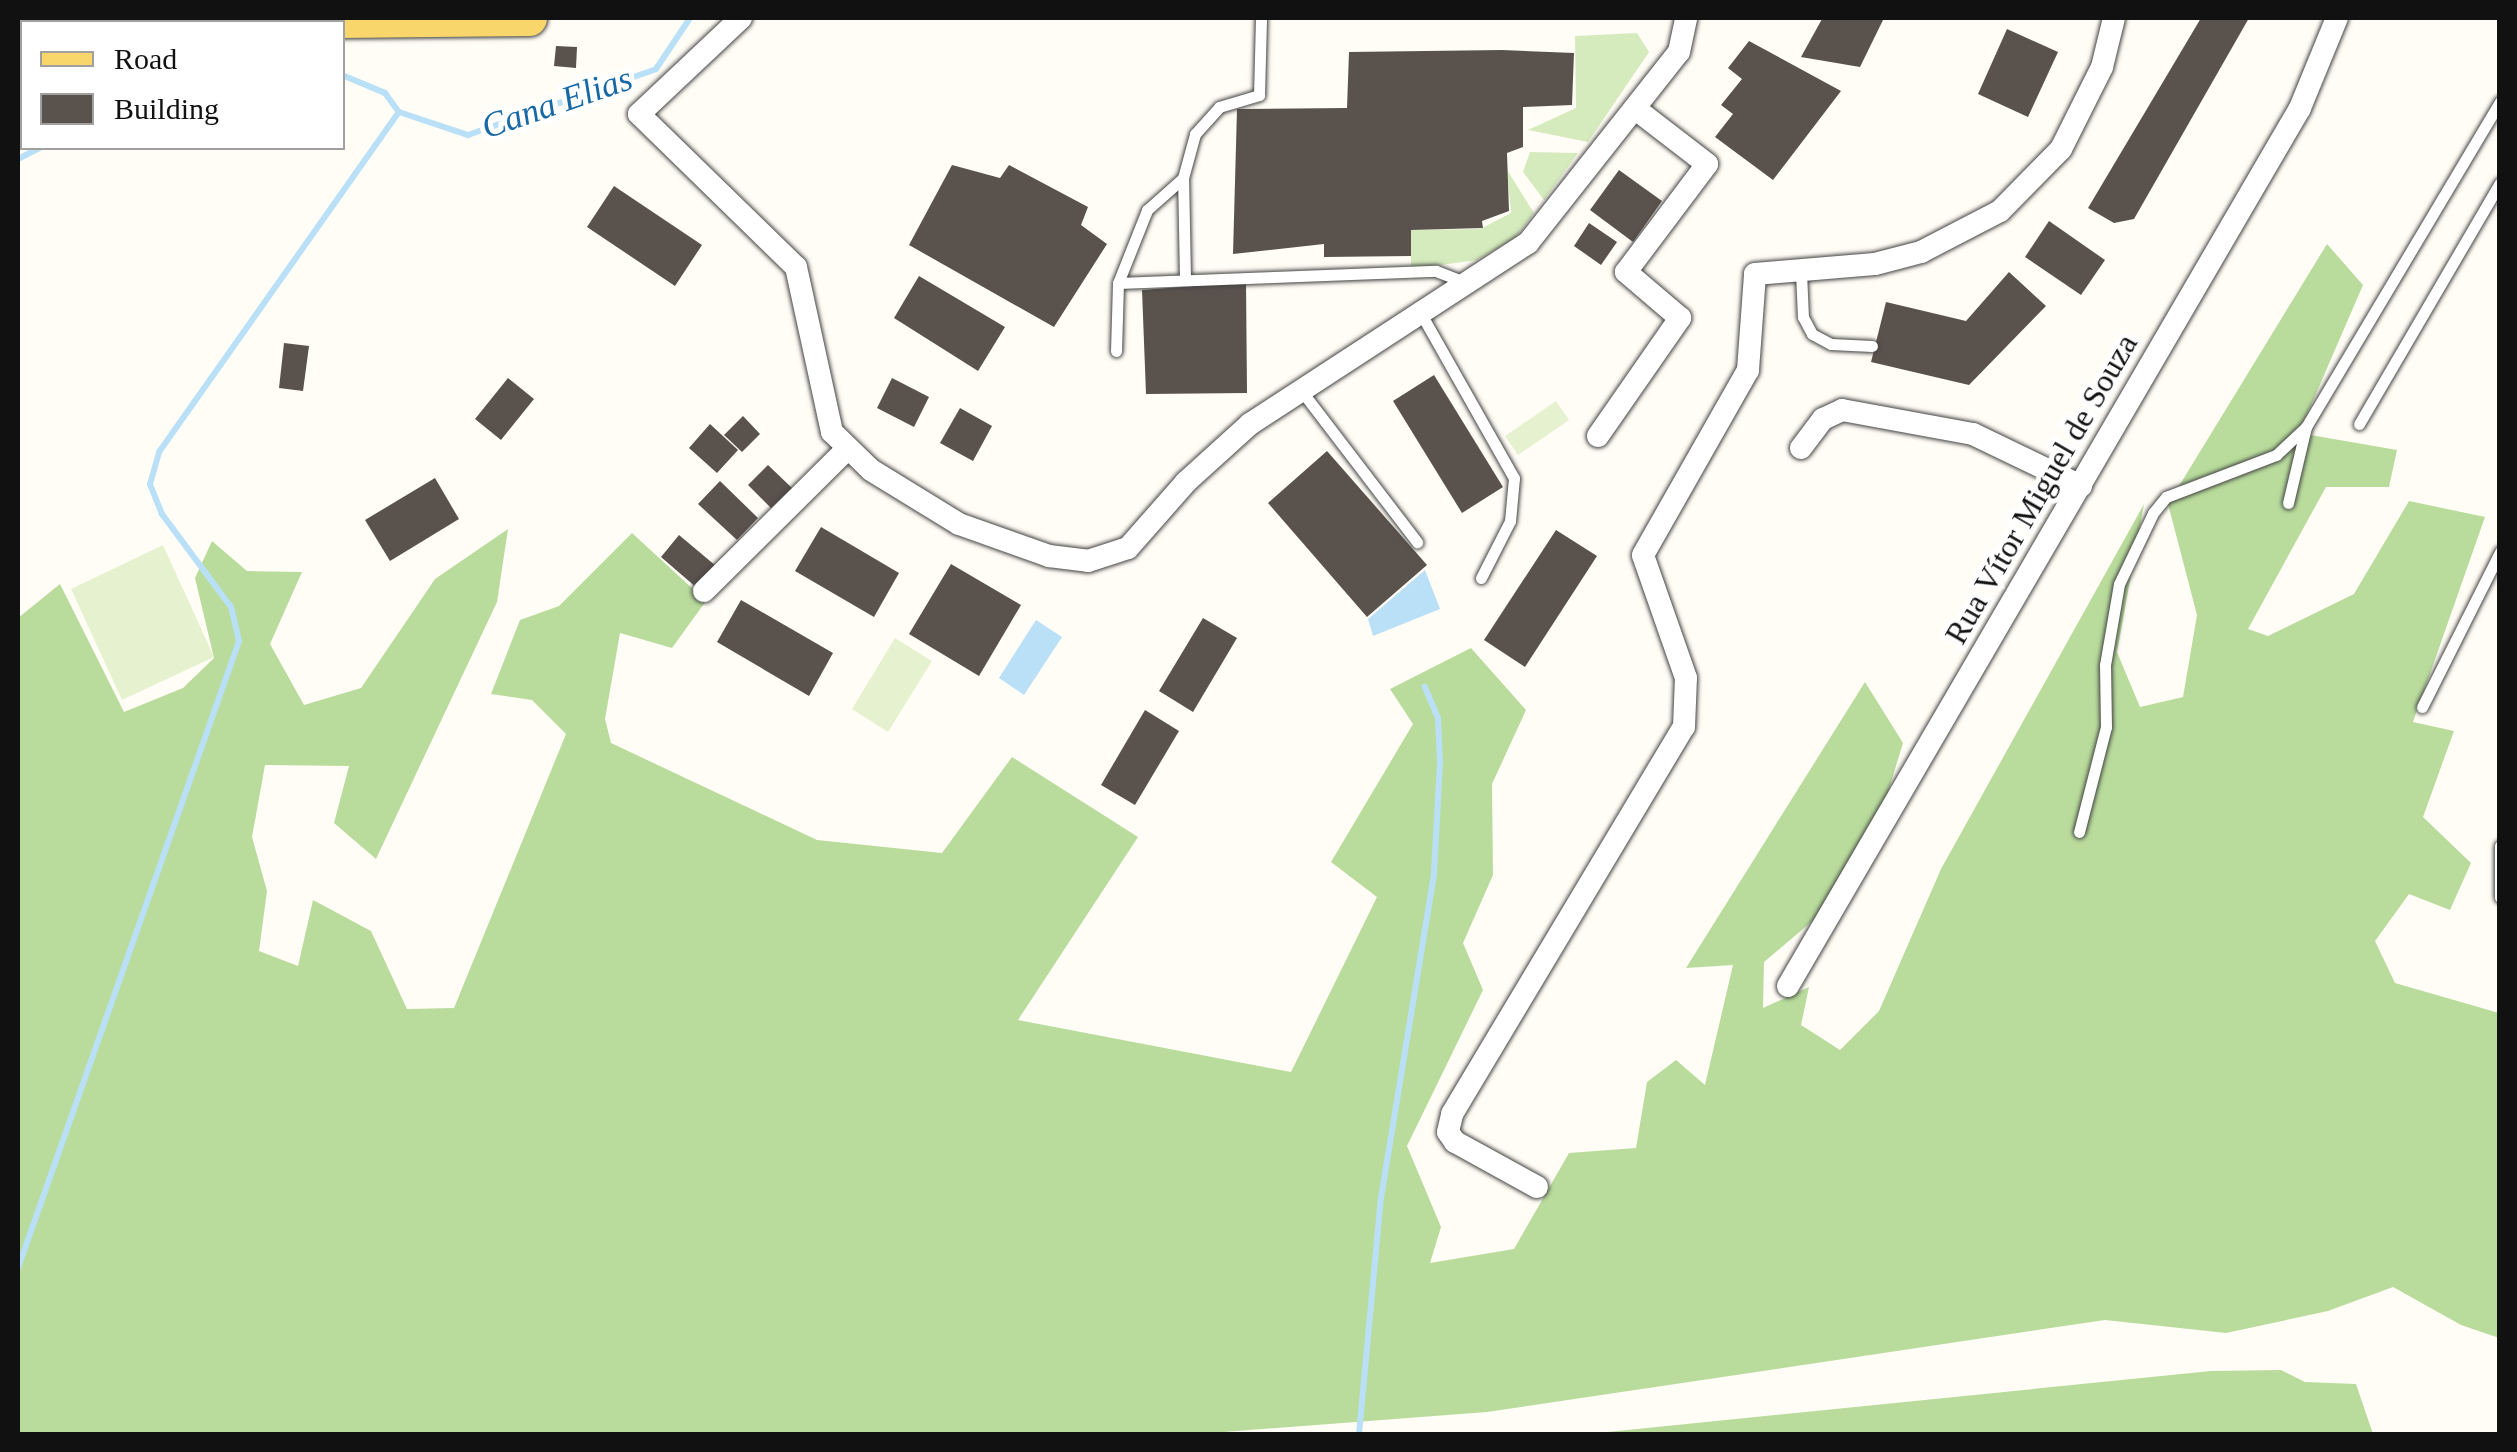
<!DOCTYPE html>
<html>
<head>
<meta charset="utf-8">
<style>
  body { margin:0 }
  #map { position:relative; width:2517px; height:1452px; overflow:hidden; background:#fffdf5; font-family:"Times New Roman",serif }
  div>[style] { position:absolute }
  [style*='--x'] { left:calc(var(--x)*1px); top:calc(var(--y)*1px); width:calc(var(--w)*1px); rotate:calc(var(--a)*1deg) }
  .green>* { inset:0; background:#d5ebbd }
  .forest>* { inset:0; background:#b9dc9c }
  .pitch>* { inset:0; background:#e6f2cf }
  .water>* { inset:0; background:#b9e0f7 }
  .stream>* { height:6px; margin:-3px; padding:0 3px; transform-origin:3px; border-radius:3px; background:#b9e0f7 }
  .building>* { inset:0; background:#5a524d }
  .roads { filter:drop-shadow(0 0 2px #444) drop-shadow(0 0 2px #444) }
  .service>* { height:11px; margin:-5.5px; padding:0 5.5px; transform-origin:5.5px; border-radius:5.5px; background:#fff }
  .minor>* { height:22px; margin:-11px; padding:0 11px; transform-origin:11px; border-radius:11px; background:#fff }
  .primary>* { height:35px; margin:-17.5px; padding:0 17.5px; transform-origin:17.5px; border-radius:17.5px; background:#f9d66b }
  span { translate:-50% -50%; white-space:nowrap; text-align:center; line-height:1.15; -webkit-text-stroke:10px #fff; paint-order:stroke }
  .street-label { font-size:32px; color:#111 }
  .water-label { font-size:35px; color:#1768a6; font-style:italic }
  .frame { position:absolute; inset:0; border:20px solid #111; pointer-events:none }
  .legend { position:absolute; left:20px; top:20px; width:325px; height:130px; box-sizing:border-box; background:#fff; border:2px solid #a0a0a0; margin:0; padding:12px 18px; list-style:none; font-size:30px; color:#111 }
  .legend li { display:flex; align-items:center; gap:20px; height:50px }
  .legend b { width:50px; border:2px solid #a0a0a0 }
</style>
</head>
<body>
<div id="map">
  <div class="green">
    <i style="clip-path:polygon(1637px 33px,1649px 52px,1588px 142px,1528px 130px,1576px 108px,1575px 36px)"></i>
    <i style="clip-path:polygon(1530px 152px,1578px 153px,1544px 200px,1523px 172px)"></i>
    <i style="clip-path:polygon(1507px 170px,1534px 213px,1515px 238px,1477px 260px,1411px 269px,1411px 230px,1480px 229px,1511px 213px)"></i>
  </div>
  <div class="forest">
    <i style="clip-path:polygon(2327px 244px,2363px 285px,2299px 433px,2397px 450px,2389px 487px,2326px 487px,2248px 629px,2268px 636px,2354px 594px,2409px 501px,2485px 517px,2413px 722px,2454px 731px,2423px 817px,2471px 863px,2450px 910px,2409px 894px,2375px 941px,2395px 983px,2499px 1013px,2499px 1338px,2461px 1325px,2393px 1287px,2328px 1311px,2226px 1333px,2105px 1320px,1487px 1412px,1198px 1434px,18px 1434px,18px 618px,60px 584px,124px 712px,183px 688px,214px 658px,195px 578px,212px 541px,247px 571px,302px 572px,270px 644px,304px 705px,361px 688px,435px 579px,508px 529px,497px 602px,376px 859px,334px 823px,349px 766px,265px 765px,252px 837px,267px 891px,259px 951px,298px 966px,313px 900px,371px 931px,407px 1009px,454px 1008px,566px 734px,532px 700px,491px 694px,520px 620px,559px 606px,632px 533px,706px 601px,672px 648px,620px 633px,605px 719px,611px 743px,817px 840px,942px 853px,1012px 757px,1138px 837px,1018px 1020px,1291px 1072px,1377px 897px,1331px 862px,1413px 724px,1390px 689px,1471px 648px,1526px 710px,1492px 784px,1493px 875px,1463px 943px,1483px 990px,1407px 1146px,1441px 1227px,1430px 1263px,1514px 1249px,1569px 1153px,1636px 1148px,1647px 1082px,1676px 1060px,1705px 1085px,1733px 965px,1686px 968px,1865px 682px,1903px 743px,1876px 831px,1823px 912px,1764px 962px,1763px 1008px,1809px 987px,1801px 1025px,1840px 1050px,1879px 1011px,1941px 869px,2144px 504px,2117px 652px,2140px 707px,2183px 697px,2197px 615px,2168px 504px)"></i>
    <i style="clip-path:polygon(2281px 1370px,2305px 1382px,2356px 1384px,2373px 1434px,1588px 1434px,2211px 1371px)"></i>
  </div>
  <div class="pitch">
    <i style="clip-path:polygon(1556px 401px,1569px 420px,1518px 455px,1505px 436px)"></i>
    <i style="clip-path:polygon(163px 545px,214px 657px,122px 700px,71px 589px)"></i>
    <i style="clip-path:polygon(895px 638px,932px 661px,888px 732px,852px 709px)"></i>
  </div>
  <div class="water">
    <i style="clip-path:polygon(1425px 570px,1440px 609px,1373px 636px,1368px 619px)"></i>
    <i style="clip-path:polygon(1036px 620px,1062px 637px,1024px 695px,999px 678px)"></i>
  </div>
  <div class="stream">
    <i style="--x:342;--y:75;--w:47;--a:22.7"></i>
    <i style="--x:385;--y:93;--w:24;--a:54"></i>
    <i style="--x:399;--y:112;--w:73;--a:18.4"></i>
    <i style="--x:468;--y:135;--w:199;--a:-19.3"></i>
    <i style="--x:656;--y:69;--w:61;--a:-56.3"></i>
    <i style="--x:18;--y:159;--w:25;--a:-27"></i>
    <i style="--x:18;--y:1268;--w:665;--a:-70.58"></i>
    <i style="--x:239;--y:641;--w:35;--a:-103"></i>
    <i style="--x:231;--y:607;--w:116;--a:-126.6"></i>
    <i style="--x:162;--y:514;--w:32;--a:-112"></i>
    <i style="--x:150;--y:484;--w:33;--a:-74"></i>
    <i style="--x:159;--y:452;--w:416;--a:-54.8"></i>
    <i style="--x:1359;--y:1434;--w:237;--a:-84.7"></i>
    <i style="--x:1381;--y:1198;--w:329;--a:-80.7"></i>
    <i style="--x:1434;--y:873;--w:111;--a:-86.9"></i>
    <i style="--x:1440;--y:762;--w:44;--a:-92.6"></i>
    <i style="--x:1438;--y:718;--w:34;--a:-113"></i>
  </div>
  <div class="building">
    <i style="clip-path:polygon(1884px 18px,1860px 67px,1801px 57px,1822px 19px)"></i>
    <i style="clip-path:polygon(2201px 18px,2249px 18px,2134px 219px,2114px 223px,2088px 208px)"></i>
    <i style="clip-path:polygon(2007px 29px,2058px 52px,2028px 117px,1978px 94px)"></i>
    <i style="clip-path:polygon(1749px 41px,1841px 91px,1773px 180px,1715px 137px,1733px 114px,1721px 105px,1742px 79px,1728px 68px)"></i>
    <i style="clip-path:polygon(556px 46px,577px 47px,576px 68px,554px 66px)"></i>
    <i style="clip-path:polygon(1502px 50px,1574px 53px,1572px 105px,1523px 107px,1523px 147px,1507px 153px,1509px 211px,1482px 221px,1483px 228px,1411px 230px,1411px 256px,1324px 257px,1324px 244px,1233px 254px,1237px 109px,1347px 108px,1349px 52px)"></i>
    <i style="clip-path:polygon(952px 165px,1000px 178px,1009px 165px,1088px 207px,1081px 225px,1107px 244px,1054px 327px,909px 245px)"></i>
    <i style="clip-path:polygon(1619px 170px,1662px 201px,1633px 242px,1590px 210px)"></i>
    <i style="clip-path:polygon(614px 186px,702px 245px,675px 286px,587px 227px)"></i>
    <i style="clip-path:polygon(2049px 221px,2105px 260px,2081px 295px,2025px 257px)"></i>
    <i style="clip-path:polygon(1589px 223px,1617px 242px,1601px 265px,1574px 246px)"></i>
    <i style="clip-path:polygon(2009px 272px,2046px 306px,1969px 385px,1871px 362px,1886px 302px,1966px 321px)"></i>
    <i style="clip-path:polygon(919px 276px,1005px 327px,978px 371px,894px 318px)"></i>
    <i style="clip-path:polygon(1246px 282px,1247px 393px,1146px 394px,1142px 290px)"></i>
    <i style="clip-path:polygon(284px 343px,309px 346px,303px 391px,279px 388px)"></i>
    <i style="clip-path:polygon(1434px 375px,1503px 487px,1462px 513px,1393px 401px)"></i>
    <i style="clip-path:polygon(508px 378px,534px 399px,501px 440px,475px 419px)"></i>
    <i style="clip-path:polygon(892px 378px,929px 397px,914px 427px,877px 408px)"></i>
    <i style="clip-path:polygon(960px 408px,992px 426px,973px 461px,940px 443px)"></i>
    <i style="clip-path:polygon(743px 416px,760px 434px,742px 452px,724px 435px)"></i>
    <i style="clip-path:polygon(710px 424px,738px 450px,717px 473px,689px 448px)"></i>
    <i style="clip-path:polygon(1327px 451px,1427px 565px,1367px 617px,1268px 503px)"></i>
    <i style="clip-path:polygon(768px 465px,792px 488px,771px 508px,748px 485px)"></i>
    <i style="clip-path:polygon(435px 478px,459px 519px,390px 561px,365px 520px)"></i>
    <i style="clip-path:polygon(720px 481px,758px 518px,737px 540px,698px 504px)"></i>
    <i style="clip-path:polygon(821px 527px,899px 573px,874px 617px,795px 571px)"></i>
    <i style="clip-path:polygon(1556px 530px,1597px 556px,1525px 667px,1484px 640px)"></i>
    <i style="clip-path:polygon(679px 535px,716px 566px,697px 588px,661px 557px)"></i>
    <i style="clip-path:polygon(951px 564px,1021px 605px,979px 676px,909px 634px)"></i>
    <i style="clip-path:polygon(741px 600px,833px 653px,809px 696px,717px 642px)"></i>
    <i style="clip-path:polygon(1203px 618px,1237px 638px,1193px 712px,1159px 691px)"></i>
    <i style="clip-path:polygon(1145px 710px,1179px 731px,1135px 805px,1101px 785px)"></i>
  </div>
  <div class="roads">
    <div class="service">
      <i style="--x:1801;--y:272;--w:45;--a:87.5"></i>
      <i style="--x:1803;--y:317;--w:19;--a:62"></i>
      <i style="--x:1812;--y:334;--w:21;--a:28"></i>
      <i style="--x:1831;--y:344;--w:41;--a:2.8"></i>
      <i style="--x:1185;--y:279;--w:101;--a:-91.1"></i>
      <i style="--x:1183;--y:178;--w:46;--a:-74.7"></i>
      <i style="--x:1195;--y:134;--w:36;--a:-48"></i>
      <i style="--x:1219;--y:107;--w:42;--a:-16.7"></i>
      <i style="--x:1259;--y:95;--w:77;--a:-88.5"></i>
      <i style="--x:1118;--y:283;--w:318;--a:-2.2"></i>
      <i style="--x:1436;--y:271;--w:33;--a:21"></i>
      <i style="--x:1420;--y:312;--w:191;--a:60.5"></i>
      <i style="--x:1514;--y:478;--w:43;--a:95.3"></i>
      <i style="--x:1510;--y:521;--w:64;--a:117"></i>
      <i style="--x:1116;--y:351;--w:68;--a:-88.3"></i>
      <i style="--x:1118;--y:283;--w:79;--a:-68.3"></i>
      <i style="--x:1147;--y:210;--w:48;--a:-41.6"></i>
      <i style="--x:1300;--y:389;--w:193;--a:52.6"></i>
      <i style="--x:2359;--y:424;--w:279;--a:-59.7"></i>
      <i style="--x:2288;--y:503;--w:78;--a:-76.7"></i>
      <i style="--x:2422;--y:707;--w:174;--a:-63.3"></i>
      <i style="--x:2079;--y:832;--w:108;--a:-75.6"></i>
      <i style="--x:2106;--y:727;--w:62;--a:-90.9"></i>
      <i style="--x:2105;--y:665;--w:82;--a:-80.2"></i>
      <i style="--x:2119;--y:584;--w:79;--a:-64.4"></i>
      <i style="--x:2153;--y:513;--w:21;--a:-51"></i>
      <i style="--x:2166;--y:497;--w:118;--a:-20.9"></i>
      <i style="--x:2276;--y:455;--w:41;--a:-43"></i>
      <i style="--x:2306;--y:427;--w:379;--a:-59.2"></i>
      <i style="--x:2500;--y:846;--w:51;--a:90"></i>
    </div>
    <div class="minor">
      <i style="--x:105;--y:18;--w:6;--a:39"></i>
      <i style="--x:741;--y:18;--w:140;--a:136.7"></i>
      <i style="--x:639;--y:114;--w:219;--a:44.3"></i>
      <i style="--x:796;--y:267;--w:169;--a:77.7"></i>
      <i style="--x:832;--y:432;--w:54;--a:44.3"></i>
      <i style="--x:871;--y:470;--w:103;--a:31.5"></i>
      <i style="--x:959;--y:524;--w:96;--a:19.6"></i>
      <i style="--x:1049;--y:556;--w:39;--a:7"></i>
      <i style="--x:1088;--y:561;--w:42;--a:-18"></i>
      <i style="--x:1128;--y:548;--w:88;--a:-48.7"></i>
      <i style="--x:1186;--y:482;--w:86;--a:-42.2"></i>
      <i style="--x:1250;--y:424;--w:332;--a:-33.1"></i>
      <i style="--x:1528;--y:243;--w:243;--a:-51.7"></i>
      <i style="--x:1679;--y:52;--w:35;--a:-78"></i>
      <i style="--x:1598;--y:436;--w:144;--a:-55.2"></i>
      <i style="--x:1680;--y:318;--w:71;--a:-139.6"></i>
      <i style="--x:1626;--y:272;--w:135;--a:-53.1"></i>
      <i style="--x:1707;--y:164;--w:88;--a:-142.4"></i>
      <i style="--x:1801;--y:448;--w:36;--a:-53"></i>
      <i style="--x:1823;--y:419;--w:21;--a:-25"></i>
      <i style="--x:1842;--y:410;--w:133;--a:10.4"></i>
      <i style="--x:1973;--y:434;--w:120;--a:25.7"></i>
      <i style="--x:704;--y:591;--w:200;--a:-44.8"></i>
      <i style="--x:1788;--y:986;--w:1016;--a:-59.75"></i>
      <i style="--x:2300;--y:108;--w:97;--a:-67.7"></i>
      <i style="--x:1537;--y:1187;--w:94;--a:-151.2"></i>
      <i style="--x:1455;--y:1142;--w:12;--a:-125"></i>
      <i style="--x:1448;--y:1132;--w:18;--a:-77"></i>
      <i style="--x:1452;--y:1114;--w:451;--a:-59.1"></i>
      <i style="--x:1684;--y:727;--w:49;--a:-87.7"></i>
      <i style="--x:1686;--y:678;--w:130;--a:-109.3"></i>
      <i style="--x:1643;--y:555;--w:213;--a:-60.4"></i>
      <i style="--x:1748;--y:370;--w:96;--a:-85.8"></i>
      <i style="--x:1755;--y:274;--w:120;--a:-4.8"></i>
      <i style="--x:1875;--y:264;--w:48;--a:-14.6"></i>
      <i style="--x:1921;--y:252;--w:89;--a:-27.4"></i>
      <i style="--x:2000;--y:211;--w:87;--a:-45.5"></i>
      <i style="--x:2061;--y:149;--w:92;--a:-63.4"></i>
      <i style="--x:2102;--y:67;--w:50;--a:-76.2"></i>
    </div>
    <div class="primary">
      <i style="--x:150;--y:22;--w:379;--a:-0.6"></i>
      <i style="--x:18;--y:79;--w:5;--a:-37"></i>
    </div>
  </div>
  <div class="street-label">
    <span style="left:2041px;top:489px;rotate:-60deg">Rua Vítor Miguel de Souza</span>
  </div>
  <div class="water-label">
    <span style="left:557px;top:103px;rotate:-19deg">Cana Elias</span>
  </div>
  <div class="frame"></div>
  <ul class="legend">
  <li><b style="height:12px;background:#f9d66b"></b>Road</li>
  <li><b style="height:28px;background:#5a524d"></b>Building</li>
  </ul>
</div>
</body>
</html>
